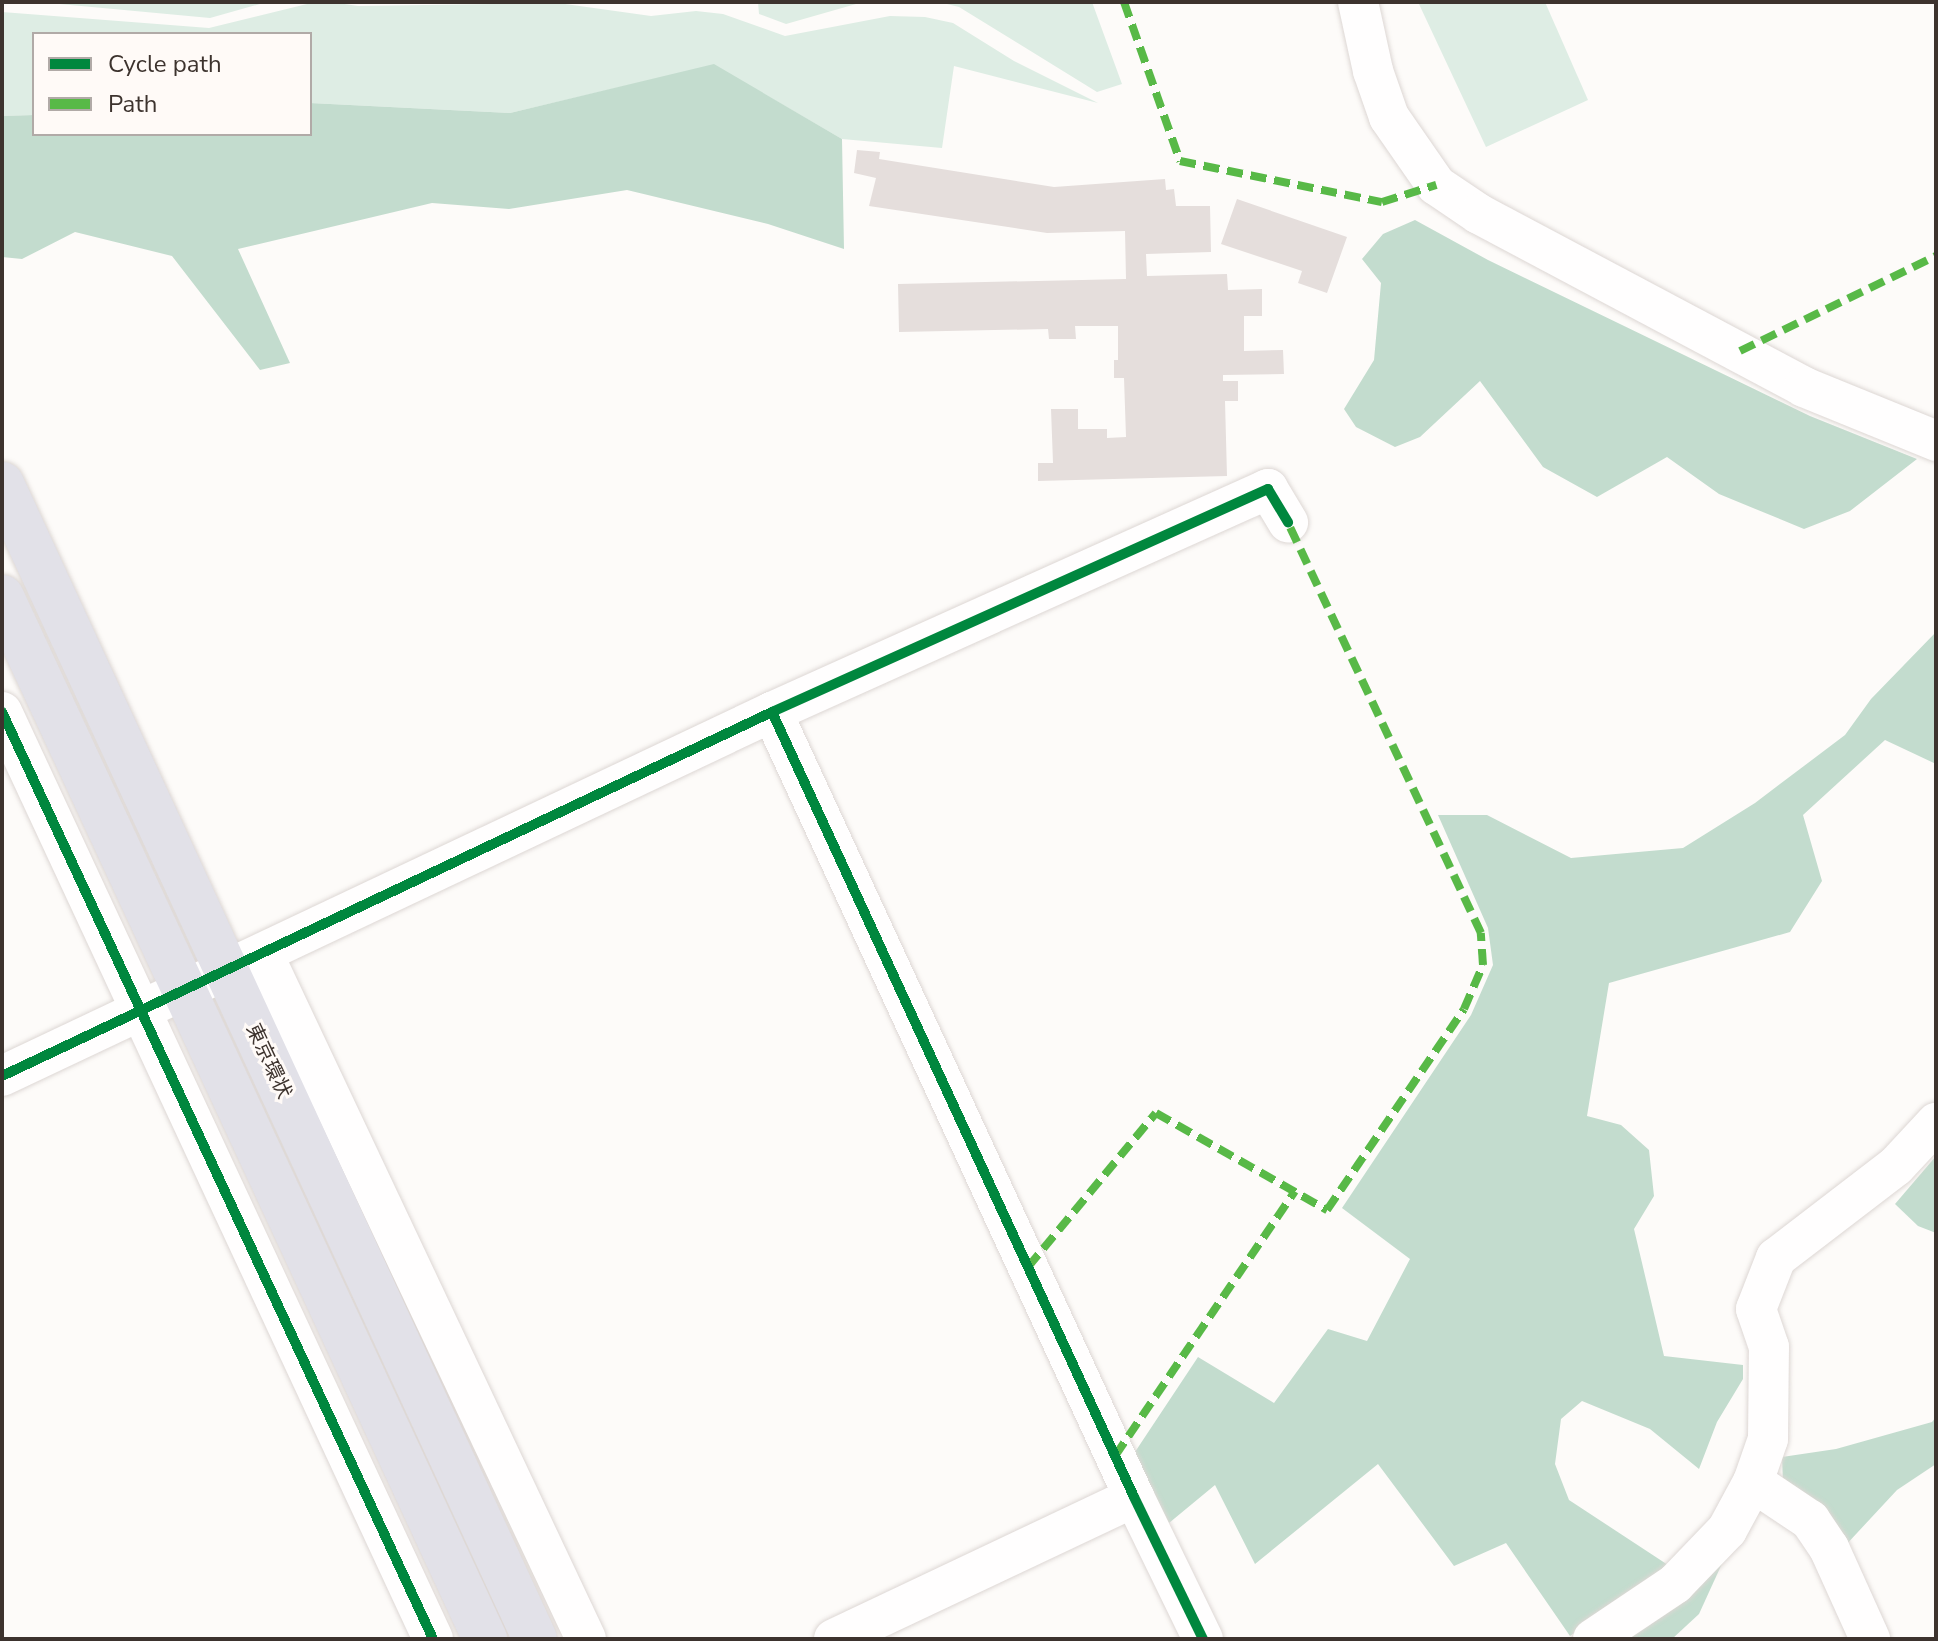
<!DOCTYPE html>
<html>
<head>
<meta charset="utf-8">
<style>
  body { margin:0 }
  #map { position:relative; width:1938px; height:1641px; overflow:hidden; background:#fdfbf9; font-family:"Nunito Sans","Noto Sans JP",sans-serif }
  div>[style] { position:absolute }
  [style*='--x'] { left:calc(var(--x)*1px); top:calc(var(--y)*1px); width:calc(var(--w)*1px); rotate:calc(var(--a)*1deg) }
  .green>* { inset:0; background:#deede4 }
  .forest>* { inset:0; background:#c3dcce }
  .building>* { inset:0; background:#e5dedc }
  .roads { filter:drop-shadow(0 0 2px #ddd7d4) drop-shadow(0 0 2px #ddd7d4) }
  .minor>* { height:40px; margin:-20px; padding:0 20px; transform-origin:20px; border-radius:20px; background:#fffefe }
  .trunk>* { height:44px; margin:-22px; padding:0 22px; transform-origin:22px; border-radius:22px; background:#e2e1e8 }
  .quiet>* { height:8px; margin-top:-4px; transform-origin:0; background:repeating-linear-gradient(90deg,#58b947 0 16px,transparent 0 24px) }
  .cycleway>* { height:10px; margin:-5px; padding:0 5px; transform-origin:5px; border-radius:5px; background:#00873e }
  span { translate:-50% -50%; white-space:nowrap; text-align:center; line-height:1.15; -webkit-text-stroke:6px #fffaf7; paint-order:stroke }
  .street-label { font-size:20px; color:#3d332e }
  .frame { position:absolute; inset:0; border:4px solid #3d332e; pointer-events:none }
  .legend { position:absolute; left:32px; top:32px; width:280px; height:104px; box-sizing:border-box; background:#fffaf7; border:2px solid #b1aaa7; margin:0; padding:10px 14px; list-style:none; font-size:24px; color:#3d332e }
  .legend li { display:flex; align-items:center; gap:16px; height:40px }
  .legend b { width:40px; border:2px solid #b1aaa7 }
</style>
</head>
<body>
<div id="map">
  <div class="green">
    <i style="clip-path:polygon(38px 2px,267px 2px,210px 18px)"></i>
    <i style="clip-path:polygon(331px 2px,358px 6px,558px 3px,651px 16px,696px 11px,723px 14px,785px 36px,890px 16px,925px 17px,953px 23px,1014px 61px,1098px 103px,954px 66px,942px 148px,842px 139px,714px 65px,510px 113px,310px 103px,310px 34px,34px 34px,34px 115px,2px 116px,2px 12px,209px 28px,307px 4px)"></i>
    <i style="clip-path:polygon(758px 2px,863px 2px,786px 24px,759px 14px)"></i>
    <i style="clip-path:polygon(939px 2px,1092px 2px,1122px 84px,1097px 92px,959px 7px)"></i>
    <i style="clip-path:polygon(1418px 2px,1545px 2px,1588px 100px,1486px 147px)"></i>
  </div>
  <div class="forest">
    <i style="clip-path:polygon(714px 64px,842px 139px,844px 249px,768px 224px,627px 190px,509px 209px,432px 203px,238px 249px,290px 363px,260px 370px,172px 256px,75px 232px,22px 259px,2px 257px,2px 116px,34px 115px,34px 134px,310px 134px,310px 103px,510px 113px)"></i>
    <i style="clip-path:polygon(1415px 220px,1488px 260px,1810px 416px,1917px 459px,1850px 511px,1804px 529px,1719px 494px,1667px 457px,1597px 497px,1543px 467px,1480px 381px,1420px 437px,1395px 447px,1356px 427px,1344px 409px,1374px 360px,1381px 283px,1362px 259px,1383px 234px)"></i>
    <i style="clip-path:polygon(1936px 632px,1936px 764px,1885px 740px,1803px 815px,1822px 881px,1790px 932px,1609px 983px,1587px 1116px,1621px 1125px,1649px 1150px,1654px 1196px,1634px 1229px,1664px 1356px,1743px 1365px,1743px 1379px,1717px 1422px,1699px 1469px,1650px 1429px,1582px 1401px,1561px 1419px,1555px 1464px,1569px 1500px,1668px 1565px,1570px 1636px,1506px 1543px,1454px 1566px,1378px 1464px,1255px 1564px,1215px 1485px,1169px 1523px,1133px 1455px,1198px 1357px,1274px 1403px,1328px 1329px,1367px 1341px,1410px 1259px,1342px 1208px,1471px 1015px,1493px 965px,1488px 928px,1438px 815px,1487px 815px,1571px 858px,1683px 848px,1755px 803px,1845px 735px,1871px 699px)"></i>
    <i style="clip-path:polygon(1936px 1156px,1936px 1233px,1918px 1226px,1895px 1204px)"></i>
    <i style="clip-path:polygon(1936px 1417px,1936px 1464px,1897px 1490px,1844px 1547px,1783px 1484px,1782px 1457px,1836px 1449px,1932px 1422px)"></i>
    <i style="clip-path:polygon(1730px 1546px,1699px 1614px,1672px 1639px,1612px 1639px)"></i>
  </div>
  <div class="building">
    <i style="clip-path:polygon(857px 150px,880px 152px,879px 159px,1054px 187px,1165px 179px,1166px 190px,1174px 189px,1176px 206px,1210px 206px,1211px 252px,1146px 254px,1147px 276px,1227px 274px,1228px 290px,1262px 289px,1262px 316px,1244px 316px,1244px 351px,1283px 350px,1284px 374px,1223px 375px,1223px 381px,1238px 381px,1238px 401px,1225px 401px,1227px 476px,1038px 481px,1038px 463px,1053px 463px,1051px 409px,1078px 409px,1078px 429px,1107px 429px,1107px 438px,1126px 437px,1124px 378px,1114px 378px,1114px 360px,1118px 360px,1118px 326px,1075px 326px,1076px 339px,1049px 339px,1048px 329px,899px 332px,898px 284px,1126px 279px,1125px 231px,1047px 233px,869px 206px,876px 178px,854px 173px)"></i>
    <i style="clip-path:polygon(1237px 199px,1347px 237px,1327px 293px,1298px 283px,1302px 271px,1221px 244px)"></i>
  </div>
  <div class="roads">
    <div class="minor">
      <i style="--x:1358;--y:2;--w:71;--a:77.7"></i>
      <i style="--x:1373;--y:71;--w:49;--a:70.8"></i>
      <i style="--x:1389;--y:117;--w:83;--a:55.3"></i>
      <i style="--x:1436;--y:185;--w:52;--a:34"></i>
      <i style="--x:1479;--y:214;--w:368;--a:28"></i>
      <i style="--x:1804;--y:387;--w:143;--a:22.2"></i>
      <i style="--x:2;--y:712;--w:1022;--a:65.06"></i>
      <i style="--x:772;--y:712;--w:864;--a:65.24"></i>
      <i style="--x:1134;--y:1497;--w:158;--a:64.1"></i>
      <i style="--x:263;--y:954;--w:757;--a:64.75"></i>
      <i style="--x:2;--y:1076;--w:852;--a:-25.3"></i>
      <i style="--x:772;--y:712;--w:544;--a:-24.21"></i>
      <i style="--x:1268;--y:489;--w:39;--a:59"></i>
      <i style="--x:1753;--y:1482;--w:69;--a:33.7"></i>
      <i style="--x:1810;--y:1520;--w:34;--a:56"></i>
      <i style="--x:1829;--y:1548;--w:100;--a:65.7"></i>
      <i style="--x:834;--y:1639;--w:332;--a:-25.3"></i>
      <i style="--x:1593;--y:1639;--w:99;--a:-33.9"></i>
      <i style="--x:1675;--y:1584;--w:75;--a:-46.1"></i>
      <i style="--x:1727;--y:1530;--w:55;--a:-61.6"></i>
      <i style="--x:1753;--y:1482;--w:46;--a:-70.8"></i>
      <i style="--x:1768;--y:1439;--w:92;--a:-89.4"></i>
      <i style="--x:1769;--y:1347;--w:40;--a:-108.9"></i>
      <i style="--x:1756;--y:1309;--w:55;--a:-68.6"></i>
      <i style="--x:1776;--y:1258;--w:151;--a:-37.5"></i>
      <i style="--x:1896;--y:1166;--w:59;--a:-47.1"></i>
    </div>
    <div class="trunk">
      <i style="--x:2;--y:484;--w:1272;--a:65.23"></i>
      <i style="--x:2;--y:597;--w:1149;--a:65.13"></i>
    </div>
  </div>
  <div class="quiet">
    <i style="--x:1124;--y:2;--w:169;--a:70.6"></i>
    <i style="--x:1180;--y:161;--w:206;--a:11.5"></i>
    <i style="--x:1382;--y:202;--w:57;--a:-17.5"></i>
    <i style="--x:1740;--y:351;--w:218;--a:-25.9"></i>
    <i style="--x:1028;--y:1267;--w:200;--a:-50.3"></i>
    <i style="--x:1156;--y:1113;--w:197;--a:29.6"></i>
    <i style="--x:1327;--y:1210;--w:243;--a:-55.7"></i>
    <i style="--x:1464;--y:1009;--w:48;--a:-66.6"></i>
    <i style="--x:1483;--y:965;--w:32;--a:-94"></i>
    <i style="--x:1481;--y:933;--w:454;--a:-115.2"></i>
    <i style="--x:1115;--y:1456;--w:320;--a:-55.8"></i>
  </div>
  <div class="cycleway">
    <i style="--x:2;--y:712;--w:1022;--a:65.06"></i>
    <i style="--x:772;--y:712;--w:864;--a:65.24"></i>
    <i style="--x:1134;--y:1497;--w:158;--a:64.1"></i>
    <i style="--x:2;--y:1076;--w:852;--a:-25.3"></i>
    <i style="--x:772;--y:712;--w:544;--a:-24.21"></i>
    <i style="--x:1268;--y:489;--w:39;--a:59"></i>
  </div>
  <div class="street-label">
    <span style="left:269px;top:1061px;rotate:65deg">東京環状</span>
  </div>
  <div class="frame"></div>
  <ul class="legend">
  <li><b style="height:10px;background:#00873e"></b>Cycle path</li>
  <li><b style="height:10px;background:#58b947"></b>Path</li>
  </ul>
</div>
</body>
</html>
